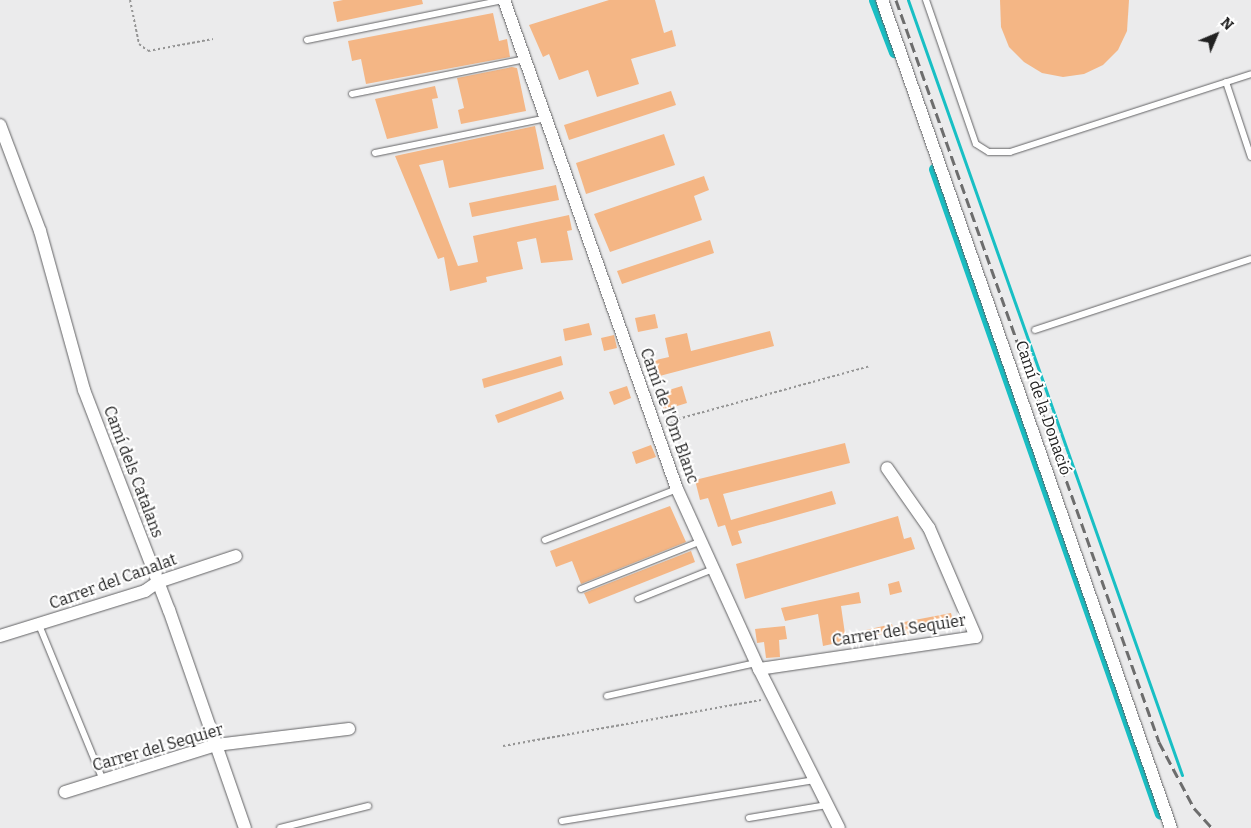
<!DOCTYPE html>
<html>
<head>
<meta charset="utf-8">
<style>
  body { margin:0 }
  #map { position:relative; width:1251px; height:828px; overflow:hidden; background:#ebebec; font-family:Bitter,serif }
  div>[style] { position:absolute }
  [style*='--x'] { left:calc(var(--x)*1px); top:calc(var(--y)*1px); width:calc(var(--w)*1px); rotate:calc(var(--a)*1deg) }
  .stream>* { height:3px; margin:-1.5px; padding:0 1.5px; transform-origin:1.5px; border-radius:1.5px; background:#18bfc4 }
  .canal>* { height:11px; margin:-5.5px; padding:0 5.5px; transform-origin:5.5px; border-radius:5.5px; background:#18bfc4 }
  .building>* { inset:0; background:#f4b685 }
  .path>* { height:2px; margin-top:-1px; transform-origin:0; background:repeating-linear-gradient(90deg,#949494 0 2.5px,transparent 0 5px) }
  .roads { filter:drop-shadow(0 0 1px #626264) drop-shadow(0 0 1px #626264) }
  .service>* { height:6px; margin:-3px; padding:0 3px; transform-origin:3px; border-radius:3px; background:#fff }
  .minor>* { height:12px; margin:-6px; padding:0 6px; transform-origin:6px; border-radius:6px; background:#fff }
  .rail>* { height:3px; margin-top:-1.5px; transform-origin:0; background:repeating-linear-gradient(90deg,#6d6d6d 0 10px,transparent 0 15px) }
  span { translate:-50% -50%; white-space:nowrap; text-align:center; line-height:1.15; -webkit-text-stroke:4px #fff; paint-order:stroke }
  .street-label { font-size:16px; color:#212121 }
  .north { position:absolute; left:1191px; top:10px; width:50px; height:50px; -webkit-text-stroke:4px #fff; paint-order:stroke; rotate:45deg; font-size:14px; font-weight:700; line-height:20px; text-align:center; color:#212121 }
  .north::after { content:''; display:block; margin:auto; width:18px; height:22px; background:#212121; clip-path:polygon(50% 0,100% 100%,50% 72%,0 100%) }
</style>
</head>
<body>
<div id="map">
  <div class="stream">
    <i style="--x:908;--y:0;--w:822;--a:70.53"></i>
  </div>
  <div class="canal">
    <i style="--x:874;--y:0;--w:56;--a:69"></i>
    <i style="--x:934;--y:169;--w:683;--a:70.69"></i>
  </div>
  <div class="building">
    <i style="clip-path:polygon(343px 0,422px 0,423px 4px,337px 22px,333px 2px)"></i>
    <i style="clip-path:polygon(609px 0,655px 0,664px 33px,672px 30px,676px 46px,631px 59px,639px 84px,597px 97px,588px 70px,559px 80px,549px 54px,543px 57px,529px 25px)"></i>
    <i style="clip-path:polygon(1000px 0,1129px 0,1127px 31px,1118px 50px,1103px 65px,1084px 74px,1063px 77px,1042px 73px,1024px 62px,1009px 47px,1001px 27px)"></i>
    <i style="clip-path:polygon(493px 13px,499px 41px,507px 39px,510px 57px,366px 84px,361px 59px,352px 61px,348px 41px)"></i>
    <i style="clip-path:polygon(512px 67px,517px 68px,526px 111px,461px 124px,458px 110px,464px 108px,457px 78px)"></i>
    <i style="clip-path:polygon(435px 86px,438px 98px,432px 99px,438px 128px,387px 139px,375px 99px)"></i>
    <i style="clip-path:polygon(671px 91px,676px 105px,569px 140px,564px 125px)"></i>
    <i style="clip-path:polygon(535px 126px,544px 169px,449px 188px,443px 160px,419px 165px,458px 266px,478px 262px,473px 236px,569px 215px,572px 230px,567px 231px,573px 260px,541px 263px,536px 238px,517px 242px,523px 269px,486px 277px,487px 282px,450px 291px,444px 257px,438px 259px,395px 156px)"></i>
    <i style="clip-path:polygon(664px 134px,675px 165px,586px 194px,576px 163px)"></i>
    <i style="clip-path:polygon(704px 176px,709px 190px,694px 196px,702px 220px,610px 252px,594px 214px)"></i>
    <i style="clip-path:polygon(556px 185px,559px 200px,472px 217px,469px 203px)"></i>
    <i style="clip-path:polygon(710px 240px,714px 253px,622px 284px,617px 271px)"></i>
    <i style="clip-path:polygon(655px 314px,658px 328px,638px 332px,635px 318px)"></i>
    <i style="clip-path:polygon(589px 323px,592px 335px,565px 341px,563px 329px)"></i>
    <i style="clip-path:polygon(770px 331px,774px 346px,652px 378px,647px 362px,669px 357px,665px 338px,687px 333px,691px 351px)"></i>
    <i style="clip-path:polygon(614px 335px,617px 348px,604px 351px,601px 338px)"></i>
    <i style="clip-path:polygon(561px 356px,563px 365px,484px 388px,482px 379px)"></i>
    <i style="clip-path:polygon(627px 386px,631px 398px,614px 405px,609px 392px)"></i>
    <i style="clip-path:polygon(682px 386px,687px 403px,664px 410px,659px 393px)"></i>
    <i style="clip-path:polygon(561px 391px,564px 399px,498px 423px,495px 415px)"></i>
    <i style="clip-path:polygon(845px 443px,850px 463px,723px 494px,731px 520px,832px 491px,836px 504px,738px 531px,742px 543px,732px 546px,725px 525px,718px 527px,708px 498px,700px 500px,695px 480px)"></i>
    <i style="clip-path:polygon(651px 445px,656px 457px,636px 464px,632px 452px)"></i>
    <i style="clip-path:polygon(670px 506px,686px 542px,581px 584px,572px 561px,556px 567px,550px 551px)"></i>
    <i style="clip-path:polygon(898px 516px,904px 539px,911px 537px,915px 549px,745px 599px,736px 564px)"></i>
    <i style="clip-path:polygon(691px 551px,695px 562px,589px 604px,584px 593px)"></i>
    <i style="clip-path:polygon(899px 581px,902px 592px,890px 595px,888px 584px)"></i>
    <i style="clip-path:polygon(859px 592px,861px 603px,841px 606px,846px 641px,823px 646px,818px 614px,785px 621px,781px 608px)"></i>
    <i style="clip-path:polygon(951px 613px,954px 625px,901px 636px,899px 623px)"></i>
    <i style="clip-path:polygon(892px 624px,894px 632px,868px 637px,866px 630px)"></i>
    <i style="clip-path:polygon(785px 626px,787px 639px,779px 640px,780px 657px,766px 658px,764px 642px,757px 643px,755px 629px)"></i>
  </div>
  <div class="path">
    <i style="--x:130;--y:0;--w:45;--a:78.4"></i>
    <i style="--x:139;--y:44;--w:11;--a:38"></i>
    <i style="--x:148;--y:51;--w:66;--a:-10.5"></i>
    <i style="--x:666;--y:426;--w:14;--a:-30"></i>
    <i style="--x:678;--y:419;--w:199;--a:-15.4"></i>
    <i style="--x:503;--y:746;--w:262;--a:-10.1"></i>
  </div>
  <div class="roads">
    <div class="service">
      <i style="--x:926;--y:0;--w:152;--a:70.9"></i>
      <i style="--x:976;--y:144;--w:15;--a:32"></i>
      <i style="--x:989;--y:152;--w:21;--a:0"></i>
      <i style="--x:1010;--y:152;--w:253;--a:-17.9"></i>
      <i style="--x:307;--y:40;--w:201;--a:-11.5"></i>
      <i style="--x:1226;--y:82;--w:79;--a:71.6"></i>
      <i style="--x:352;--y:94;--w:177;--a:-11.4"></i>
      <i style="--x:375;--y:153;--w:176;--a:-11.5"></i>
      <i style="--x:1035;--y:330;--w:227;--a:-18.2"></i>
      <i style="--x:545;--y:540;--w:142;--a:-21.1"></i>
      <i style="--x:581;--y:589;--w:127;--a:-21.7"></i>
      <i style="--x:638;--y:599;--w:81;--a:-21.8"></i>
      <i style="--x:39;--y:625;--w:168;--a:67.6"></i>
      <i style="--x:607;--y:696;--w:153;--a:-12.5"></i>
      <i style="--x:749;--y:818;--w:79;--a:-9.5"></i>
      <i style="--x:562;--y:821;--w:256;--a:-9.2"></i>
      <i style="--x:280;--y:828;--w:91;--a:-14"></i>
    </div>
    <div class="minor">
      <i style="--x:504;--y:0;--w:519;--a:70.52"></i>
      <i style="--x:677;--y:489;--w:198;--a:65.5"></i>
      <i style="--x:759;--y:669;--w:178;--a:63.3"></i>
      <i style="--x:882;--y:0;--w:877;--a:70.76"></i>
      <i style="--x:0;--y:125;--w:113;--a:69.3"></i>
      <i style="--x:40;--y:231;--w:165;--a:74.5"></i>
      <i style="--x:84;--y:390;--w:236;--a:68.9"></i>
      <i style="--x:169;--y:610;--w:231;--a:70.8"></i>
      <i style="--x:0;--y:636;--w:152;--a:-17.2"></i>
      <i style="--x:145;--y:591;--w:16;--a:-35"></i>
      <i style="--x:158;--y:582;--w:82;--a:-18.4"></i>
      <i style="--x:759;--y:669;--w:219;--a:-8.4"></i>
      <i style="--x:976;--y:637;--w:119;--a:-113.3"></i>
      <i style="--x:929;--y:528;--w:73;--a:-125"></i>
      <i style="--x:65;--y:792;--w:158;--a:-17.3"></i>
      <i style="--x:216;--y:745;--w:134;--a:-6.9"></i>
    </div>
  </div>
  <div class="rail">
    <i style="--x:896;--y:0;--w:787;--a:70.48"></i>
    <i style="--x:1159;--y:742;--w:75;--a:62.1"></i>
    <i style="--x:1194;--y:808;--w:27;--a:48"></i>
  </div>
  <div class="street-label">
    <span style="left:1043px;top:408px;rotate:71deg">Camí de la Donació</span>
    <span style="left:669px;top:416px;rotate:70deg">Camí de l'Om Blanc</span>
    <span style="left:133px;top:472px;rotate:69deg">Camí dels Catalans</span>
    <span style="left:113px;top:582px;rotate:-20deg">Carrer del Canalat</span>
    <span style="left:899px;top:631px;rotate:-9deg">Carrer del Sequier</span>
    <span style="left:158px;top:748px;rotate:-16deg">Carrer del Sequier</span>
  </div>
  <div class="north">N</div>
</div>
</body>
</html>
